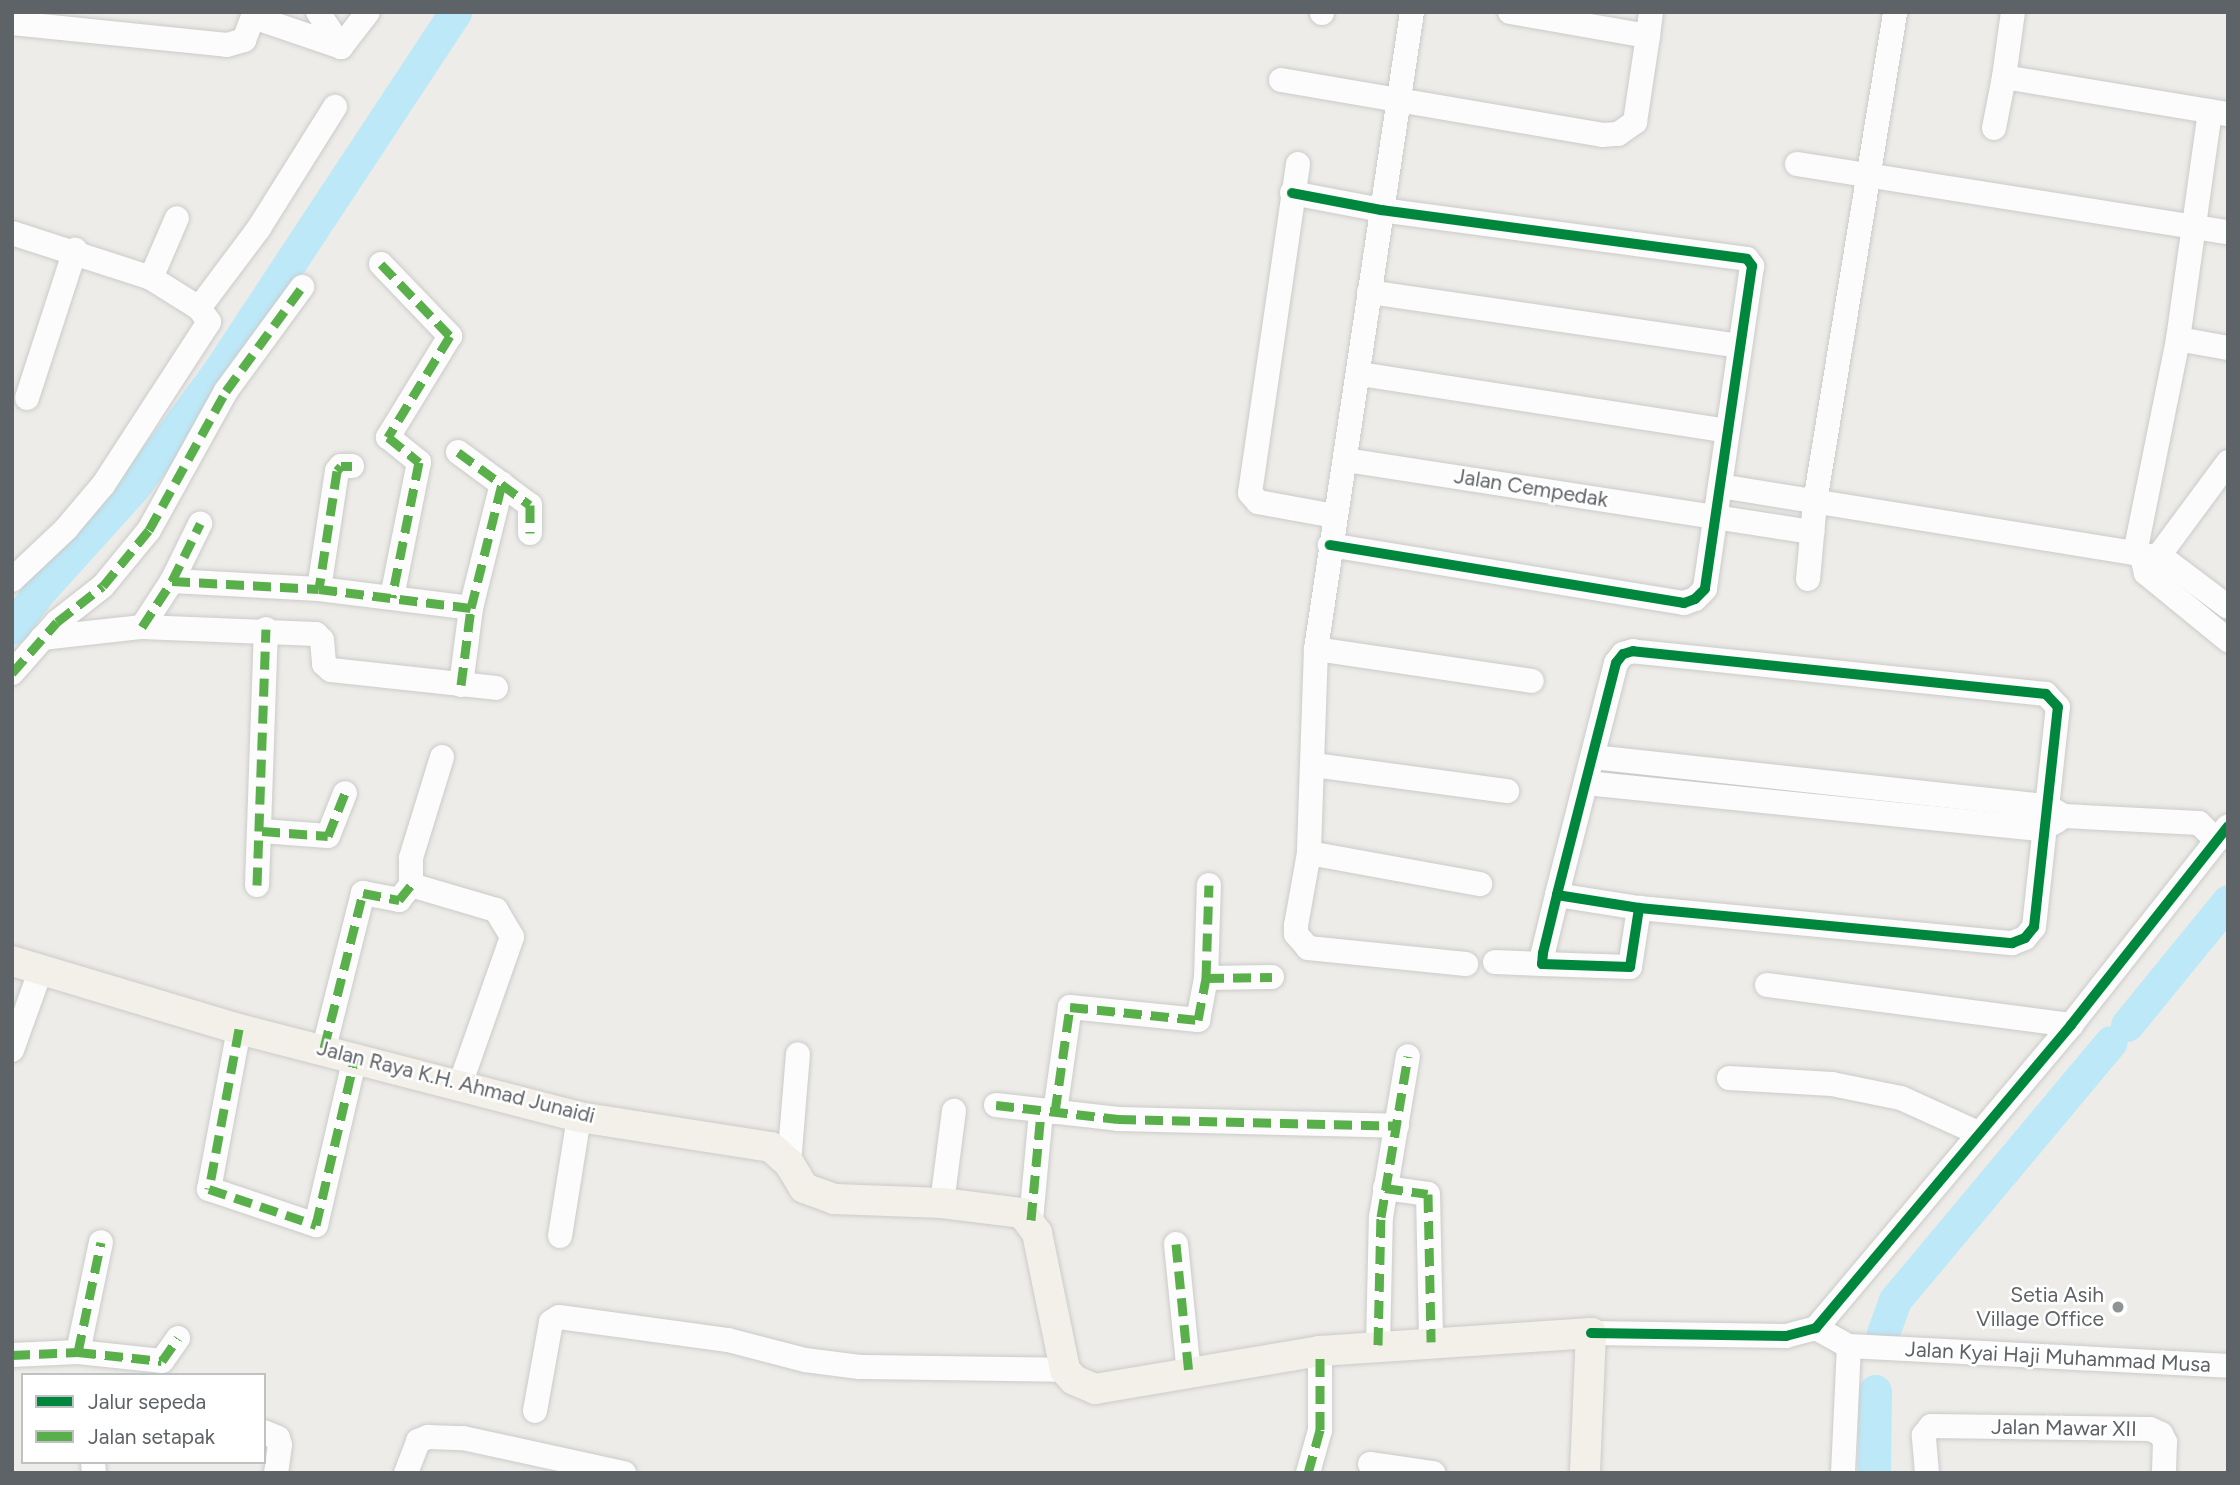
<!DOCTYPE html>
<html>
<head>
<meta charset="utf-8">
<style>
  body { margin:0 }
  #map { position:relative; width:2240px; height:1485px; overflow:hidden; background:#eeece8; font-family:Figtree,sans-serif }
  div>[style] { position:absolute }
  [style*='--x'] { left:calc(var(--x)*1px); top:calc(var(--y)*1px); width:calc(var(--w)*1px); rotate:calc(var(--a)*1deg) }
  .river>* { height:33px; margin:-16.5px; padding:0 16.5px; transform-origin:16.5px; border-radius:16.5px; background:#bde8f8 }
  .roads { filter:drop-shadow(0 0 2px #cacbca) drop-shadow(0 0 2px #cacbca) }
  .minor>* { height:24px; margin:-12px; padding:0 12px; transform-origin:12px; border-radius:12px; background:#fcfcfc }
  .major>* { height:30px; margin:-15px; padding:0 15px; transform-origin:15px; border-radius:15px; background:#f3f0e9 }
  .quiet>* { height:9px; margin-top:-4.5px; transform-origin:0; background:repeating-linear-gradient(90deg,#59b04a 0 18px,transparent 0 27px) }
  .cycleway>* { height:10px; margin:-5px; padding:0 5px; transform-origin:5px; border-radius:5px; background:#00873e }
  .dots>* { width:19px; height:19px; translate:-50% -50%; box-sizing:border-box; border:4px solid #fff; border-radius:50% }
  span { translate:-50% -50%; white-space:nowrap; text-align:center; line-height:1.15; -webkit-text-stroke:5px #fff; paint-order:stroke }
  .street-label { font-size:21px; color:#5e6367 }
  .poi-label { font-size:21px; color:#5e6367 }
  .right { translate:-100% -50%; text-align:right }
  .frame { position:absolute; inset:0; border:14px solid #5e6367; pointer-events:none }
  .legend { position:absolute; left:21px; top:1373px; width:245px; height:91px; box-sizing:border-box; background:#fff; border:2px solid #bfc1c2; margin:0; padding:9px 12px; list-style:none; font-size:21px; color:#5e6367 }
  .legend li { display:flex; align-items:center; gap:14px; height:35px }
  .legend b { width:35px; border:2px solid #bfc1c2 }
</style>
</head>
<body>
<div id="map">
  <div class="river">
    <i style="--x:12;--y:628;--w:44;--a:-53.4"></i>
    <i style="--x:38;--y:593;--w:142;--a:-47.9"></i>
    <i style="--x:133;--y:488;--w:147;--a:-53.8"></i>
    <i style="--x:220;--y:369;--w:427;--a:-56.6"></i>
    <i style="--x:2127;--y:1025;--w:160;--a:-50.8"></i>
    <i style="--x:1883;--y:1333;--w:35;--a:-70"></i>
    <i style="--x:1895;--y:1300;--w:336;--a:-50.1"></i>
    <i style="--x:1874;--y:1473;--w:82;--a:-89.3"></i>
  </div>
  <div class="roads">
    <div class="minor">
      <i style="--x:318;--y:12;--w:42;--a:56.7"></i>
      <i style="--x:1412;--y:12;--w:644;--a:98.57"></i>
      <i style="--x:1316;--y:649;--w:204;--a:92"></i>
      <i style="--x:1309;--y:853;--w:73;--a:100.2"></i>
      <i style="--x:1296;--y:925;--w:9;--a:90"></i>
      <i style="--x:1296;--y:934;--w:18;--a:49"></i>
      <i style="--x:1308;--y:948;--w:159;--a:5.8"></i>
      <i style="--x:1510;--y:12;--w:140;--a:9.9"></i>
      <i style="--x:1648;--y:36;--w:24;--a:-83"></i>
      <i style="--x:2013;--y:12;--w:66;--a:97.9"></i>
      <i style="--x:2004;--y:77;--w:227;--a:9.4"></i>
      <i style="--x:1322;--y:13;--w:1;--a:-90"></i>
      <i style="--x:253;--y:17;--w:93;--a:18.8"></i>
      <i style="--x:341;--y:47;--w:44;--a:-52.4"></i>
      <i style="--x:12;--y:23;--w:216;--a:5.8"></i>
      <i style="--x:227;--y:45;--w:18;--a:-16"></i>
      <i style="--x:244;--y:40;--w:30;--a:-69"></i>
      <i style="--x:1281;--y:80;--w:326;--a:9.7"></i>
      <i style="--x:1602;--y:135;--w:16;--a:-4"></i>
      <i style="--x:1618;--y:134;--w:21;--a:-35"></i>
      <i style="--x:1635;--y:122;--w:87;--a:-81.4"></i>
      <i style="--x:1994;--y:128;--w:52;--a:-78.9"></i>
      <i style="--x:1298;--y:164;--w:332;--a:98.3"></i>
      <i style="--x:1250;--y:493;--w:12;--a:48"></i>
      <i style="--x:1258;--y:502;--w:77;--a:10.4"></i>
      <i style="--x:1797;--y:164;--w:436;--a:9"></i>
      <i style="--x:1292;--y:193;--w:91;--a:10.8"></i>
      <i style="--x:1381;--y:210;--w:369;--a:7.6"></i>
      <i style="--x:1747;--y:259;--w:9;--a:54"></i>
      <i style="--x:1752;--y:266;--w:326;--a:98.3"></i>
      <i style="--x:1705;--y:589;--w:14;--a:135"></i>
      <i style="--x:1695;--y:599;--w:12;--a:160"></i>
      <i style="--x:1684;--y:603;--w:359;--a:-170.7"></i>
      <i style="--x:12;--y:233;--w:146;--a:17.9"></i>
      <i style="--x:151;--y:278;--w:57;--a:32"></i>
      <i style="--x:199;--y:308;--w:17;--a:54"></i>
      <i style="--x:209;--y:322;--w:194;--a:123"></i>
      <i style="--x:103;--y:485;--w:57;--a:130.1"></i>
      <i style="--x:66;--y:529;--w:74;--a:136.6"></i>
      <i style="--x:381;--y:264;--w:100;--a:46.2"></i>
      <i style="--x:450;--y:336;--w:119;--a:121.5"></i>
      <i style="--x:388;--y:437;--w:40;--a:39"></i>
      <i style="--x:419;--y:462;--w:138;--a:101.3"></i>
      <i style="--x:151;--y:278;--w:65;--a:-66.6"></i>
      <i style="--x:1369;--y:292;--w:374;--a:8.3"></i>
      <i style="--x:199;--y:308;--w:100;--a:-53.1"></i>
      <i style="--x:259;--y:228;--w:143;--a:-57.9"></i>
      <i style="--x:2178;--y:339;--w:51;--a:10.2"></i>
      <i style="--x:1360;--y:374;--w:371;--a:8.8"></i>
      <i style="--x:27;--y:398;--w:156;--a:-72"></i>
      <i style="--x:458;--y:452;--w:89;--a:36.4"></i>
      <i style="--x:530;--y:505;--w:28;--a:90"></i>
      <i style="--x:1346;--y:460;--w:472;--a:8.8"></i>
      <i style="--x:352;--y:466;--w:11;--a:180"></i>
      <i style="--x:341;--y:466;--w:6;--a:129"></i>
      <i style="--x:337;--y:471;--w:119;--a:98.7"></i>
      <i style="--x:319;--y:589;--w:153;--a:7.1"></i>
      <i style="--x:1720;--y:486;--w:420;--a:9.2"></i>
      <i style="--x:2135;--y:553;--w:8;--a:30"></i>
      <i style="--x:2142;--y:557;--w:16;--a:76"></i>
      <i style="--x:2146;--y:573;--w:106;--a:39.3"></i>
      <i style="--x:2135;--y:553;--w:218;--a:-78.6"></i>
      <i style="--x:2178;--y:339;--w:230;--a:-82"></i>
      <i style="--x:2143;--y:557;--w:16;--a:-7"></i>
      <i style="--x:2159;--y:555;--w:86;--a:37"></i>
      <i style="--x:2146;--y:573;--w:138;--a:-53.5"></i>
      <i style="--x:1808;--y:579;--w:77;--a:-84.8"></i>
      <i style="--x:1815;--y:502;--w:496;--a:-80.7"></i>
      <i style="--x:172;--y:581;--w:147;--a:3.1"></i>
      <i style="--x:142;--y:627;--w:55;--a:-56.9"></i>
      <i style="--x:172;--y:581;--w:64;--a:-63.8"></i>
      <i style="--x:42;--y:638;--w:101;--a:-6.3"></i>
      <i style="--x:142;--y:627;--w:174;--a:2.3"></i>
      <i style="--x:316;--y:634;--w:8;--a:45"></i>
      <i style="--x:322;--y:640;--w:24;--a:85"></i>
      <i style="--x:324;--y:664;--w:9;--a:41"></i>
      <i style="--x:331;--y:670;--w:166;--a:6.2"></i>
      <i style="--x:1316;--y:649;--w:218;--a:8.4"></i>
      <i style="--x:12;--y:673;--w:68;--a:-48.6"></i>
      <i style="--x:57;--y:622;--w:58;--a:-38"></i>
      <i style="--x:103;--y:586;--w:72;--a:-50.6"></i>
      <i style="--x:149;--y:530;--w:159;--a:-61"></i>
      <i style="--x:226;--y:391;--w:129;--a:-53.8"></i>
      <i style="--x:461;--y:685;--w:78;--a:-82.6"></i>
      <i style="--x:471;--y:608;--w:128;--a:-76"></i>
      <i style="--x:442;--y:757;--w:106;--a:107.1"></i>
      <i style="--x:411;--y:858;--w:27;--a:90"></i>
      <i style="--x:411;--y:885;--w:89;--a:16.4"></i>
      <i style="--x:496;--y:910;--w:31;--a:59"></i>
      <i style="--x:512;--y:937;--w:147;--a:109.4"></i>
      <i style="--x:1593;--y:757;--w:456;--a:6.2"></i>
      <i style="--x:2046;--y:806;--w:21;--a:29"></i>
      <i style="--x:2064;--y:816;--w:135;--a:3"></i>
      <i style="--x:2199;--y:823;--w:24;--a:45"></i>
      <i style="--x:1314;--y:765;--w:195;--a:7.7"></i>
      <i style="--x:1586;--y:783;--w:458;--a:5.8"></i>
      <i style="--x:2042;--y:829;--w:17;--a:-28"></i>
      <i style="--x:262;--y:831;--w:66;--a:4.3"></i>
      <i style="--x:328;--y:836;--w:46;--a:-68.4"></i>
      <i style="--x:1309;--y:853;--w:174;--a:10.3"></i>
      <i style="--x:257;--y:885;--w:256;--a:-88"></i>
      <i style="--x:1557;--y:895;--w:83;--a:9"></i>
      <i style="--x:1639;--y:908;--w:375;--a:5.4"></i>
      <i style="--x:2012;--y:943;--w:14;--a:-21"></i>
      <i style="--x:2025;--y:938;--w:14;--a:-51"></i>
      <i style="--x:2034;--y:927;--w:221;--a:-83.8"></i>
      <i style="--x:2058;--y:707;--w:18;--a:-133"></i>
      <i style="--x:2046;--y:694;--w:415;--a:-174.1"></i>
      <i style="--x:1633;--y:651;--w:10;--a:163"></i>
      <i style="--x:1623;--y:654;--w:11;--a:128"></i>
      <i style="--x:1616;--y:663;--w:239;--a:104.3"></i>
      <i style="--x:1557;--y:895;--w:60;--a:103.6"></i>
      <i style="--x:1543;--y:953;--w:11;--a:95"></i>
      <i style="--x:1542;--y:964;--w:88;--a:2"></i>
      <i style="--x:1630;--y:967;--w:60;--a:-81.3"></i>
      <i style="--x:1495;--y:962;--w:47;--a:2.4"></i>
      <i style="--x:1206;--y:978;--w:93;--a:-88.2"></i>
      <i style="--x:1767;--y:985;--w:307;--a:7.5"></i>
      <i style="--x:239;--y:1029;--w:163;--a:100.6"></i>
      <i style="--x:209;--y:1189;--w:113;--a:18.6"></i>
      <i style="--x:316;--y:1225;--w:172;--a:-76.9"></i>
      <i style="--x:324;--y:1048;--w:160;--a:-75.9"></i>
      <i style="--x:363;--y:893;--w:37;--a:11"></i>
      <i style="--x:399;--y:900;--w:19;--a:-51"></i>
      <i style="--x:12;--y:1050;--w:83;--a:-70.3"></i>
      <i style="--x:1729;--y:1078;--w:103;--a:3.3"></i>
      <i style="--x:1832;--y:1084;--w:70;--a:11.5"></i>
      <i style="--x:1901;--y:1098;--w:85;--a:24.4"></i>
      <i style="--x:996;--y:1105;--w:123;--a:6.5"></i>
      <i style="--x:1118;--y:1119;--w:279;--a:1.4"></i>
      <i style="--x:1055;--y:1112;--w:106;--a:-81.9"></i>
      <i style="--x:1070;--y:1007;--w:129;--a:5.8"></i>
      <i style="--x:1198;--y:1020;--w:43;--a:-79.2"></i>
      <i style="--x:1206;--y:978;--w:66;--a:-0.9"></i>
      <i style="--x:789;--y:1163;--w:109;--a:-85.3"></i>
      <i style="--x:1385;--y:1188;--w:43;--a:7.9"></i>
      <i style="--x:1428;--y:1194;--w:148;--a:88.8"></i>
      <i style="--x:942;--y:1203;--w:93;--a:-82.6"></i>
      <i style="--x:1031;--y:1220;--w:108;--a:-84.7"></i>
      <i style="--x:560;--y:1236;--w:121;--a:-80.9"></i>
      <i style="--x:1176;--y:1244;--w:132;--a:84.3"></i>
      <i style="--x:1816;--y:1328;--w:38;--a:29"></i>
      <i style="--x:1849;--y:1346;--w:380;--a:3"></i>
      <i style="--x:1591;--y:1333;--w:195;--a:0.9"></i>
      <i style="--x:1786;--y:1336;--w:31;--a:-15"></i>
      <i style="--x:1816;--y:1328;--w:396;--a:-49.9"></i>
      <i style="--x:2071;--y:1025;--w:253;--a:-51.7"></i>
      <i style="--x:1378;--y:1345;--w:128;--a:-88.7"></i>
      <i style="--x:1381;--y:1217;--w:163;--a:-80.5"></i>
      <i style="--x:78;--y:1352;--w:112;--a:-78.2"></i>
      <i style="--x:12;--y:1355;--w:66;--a:-2.6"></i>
      <i style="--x:78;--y:1352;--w:84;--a:6.1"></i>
      <i style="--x:162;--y:1361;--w:28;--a:-55"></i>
      <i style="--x:535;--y:1411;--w:90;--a:-79.8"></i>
      <i style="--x:551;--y:1322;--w:9;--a:-32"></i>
      <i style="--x:559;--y:1317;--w:171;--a:7.8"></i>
      <i style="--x:728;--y:1340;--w:80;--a:14.6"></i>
      <i style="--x:805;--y:1360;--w:55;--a:7.3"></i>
      <i style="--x:860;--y:1367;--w:205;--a:0.8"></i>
      <i style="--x:264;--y:1432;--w:15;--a:23"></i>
      <i style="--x:278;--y:1438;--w:7;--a:74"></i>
      <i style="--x:280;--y:1445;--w:28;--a:98"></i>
      <i style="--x:93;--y:1462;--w:11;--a:85"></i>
      <i style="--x:1370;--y:1464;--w:64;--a:8.1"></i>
      <i style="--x:406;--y:1473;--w:34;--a:-69"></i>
      <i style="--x:418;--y:1441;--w:11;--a:-22"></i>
      <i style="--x:428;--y:1437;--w:35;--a:2"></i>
      <i style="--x:463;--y:1438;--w:165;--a:12.3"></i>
      <i style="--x:1308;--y:1473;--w:45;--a:-74.4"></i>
      <i style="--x:1320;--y:1430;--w:79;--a:-90"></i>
      <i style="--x:1843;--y:1473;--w:127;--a:-87.3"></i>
      <i style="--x:1927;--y:1473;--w:38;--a:-95"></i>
      <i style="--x:1924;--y:1435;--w:11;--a:-52"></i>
      <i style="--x:1931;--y:1426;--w:219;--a:0.8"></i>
      <i style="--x:2150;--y:1429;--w:12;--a:24"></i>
      <i style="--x:2161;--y:1434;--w:9;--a:63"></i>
      <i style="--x:2165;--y:1442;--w:31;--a:92"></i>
    </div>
    <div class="major">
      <i style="--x:12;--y:961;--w:237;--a:16.7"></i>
      <i style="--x:239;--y:1029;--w:351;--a:14.5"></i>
      <i style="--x:579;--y:1117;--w:194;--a:8.9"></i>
      <i style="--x:771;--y:1147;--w:24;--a:42"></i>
      <i style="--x:789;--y:1163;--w:29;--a:59"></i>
      <i style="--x:804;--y:1188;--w:32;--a:20"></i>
      <i style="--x:834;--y:1199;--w:108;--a:2.1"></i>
      <i style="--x:942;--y:1203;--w:81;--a:7.1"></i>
      <i style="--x:1022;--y:1213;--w:25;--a:53"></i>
      <i style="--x:1037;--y:1233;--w:140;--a:78.4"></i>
      <i style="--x:1065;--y:1370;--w:13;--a:48"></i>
      <i style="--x:1074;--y:1380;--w:23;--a:23"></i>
      <i style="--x:1095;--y:1389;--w:228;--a:-9.6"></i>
      <i style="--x:1320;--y:1351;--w:272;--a:-3.8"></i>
      <i style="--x:1591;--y:1333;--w:140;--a:92.5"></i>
    </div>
  </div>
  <div class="quiet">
    <i style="--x:381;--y:264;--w:100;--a:46.2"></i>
    <i style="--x:450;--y:336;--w:119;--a:121.5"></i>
    <i style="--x:388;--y:437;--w:40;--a:39"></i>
    <i style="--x:419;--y:462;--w:138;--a:101.3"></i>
    <i style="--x:458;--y:452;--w:89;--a:36.4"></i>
    <i style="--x:530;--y:505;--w:28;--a:90"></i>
    <i style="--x:352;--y:466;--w:11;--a:180"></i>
    <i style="--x:341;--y:466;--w:6;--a:129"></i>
    <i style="--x:337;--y:471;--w:119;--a:98.7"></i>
    <i style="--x:319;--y:589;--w:153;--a:7.1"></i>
    <i style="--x:172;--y:581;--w:147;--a:3.1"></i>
    <i style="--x:142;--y:627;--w:55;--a:-56.9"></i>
    <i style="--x:172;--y:581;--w:64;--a:-63.8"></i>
    <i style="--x:12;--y:673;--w:68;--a:-48.6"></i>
    <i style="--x:57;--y:622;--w:58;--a:-38"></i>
    <i style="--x:103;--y:586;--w:72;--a:-50.6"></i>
    <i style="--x:149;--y:530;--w:159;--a:-61"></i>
    <i style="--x:226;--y:391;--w:129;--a:-53.8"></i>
    <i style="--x:461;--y:685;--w:78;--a:-82.6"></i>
    <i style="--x:471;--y:608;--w:128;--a:-76"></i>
    <i style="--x:262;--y:831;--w:66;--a:4.3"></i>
    <i style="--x:328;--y:836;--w:46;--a:-68.4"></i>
    <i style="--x:257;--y:885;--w:256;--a:-88"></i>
    <i style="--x:1206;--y:978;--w:93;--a:-88.2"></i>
    <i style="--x:239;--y:1029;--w:163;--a:100.6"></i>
    <i style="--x:209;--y:1189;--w:113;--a:18.6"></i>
    <i style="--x:316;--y:1225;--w:172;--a:-76.9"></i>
    <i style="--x:324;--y:1048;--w:160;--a:-75.9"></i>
    <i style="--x:363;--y:893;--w:37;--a:11"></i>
    <i style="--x:399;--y:900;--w:19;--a:-51"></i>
    <i style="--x:996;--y:1105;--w:123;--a:6.5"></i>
    <i style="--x:1118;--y:1119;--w:279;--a:1.4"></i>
    <i style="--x:1055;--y:1112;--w:106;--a:-81.9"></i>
    <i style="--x:1070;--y:1007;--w:129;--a:5.8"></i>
    <i style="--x:1198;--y:1020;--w:43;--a:-79.2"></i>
    <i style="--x:1206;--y:978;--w:66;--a:-0.9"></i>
    <i style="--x:1385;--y:1188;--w:43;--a:7.9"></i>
    <i style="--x:1428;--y:1194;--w:148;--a:88.8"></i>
    <i style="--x:1031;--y:1220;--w:108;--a:-84.7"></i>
    <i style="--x:1176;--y:1244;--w:132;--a:84.3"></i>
    <i style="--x:1378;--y:1345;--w:128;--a:-88.7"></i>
    <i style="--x:1381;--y:1217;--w:163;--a:-80.5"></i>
    <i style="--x:78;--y:1352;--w:112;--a:-78.2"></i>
    <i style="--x:12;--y:1355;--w:66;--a:-2.6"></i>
    <i style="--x:78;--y:1352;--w:84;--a:6.1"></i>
    <i style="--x:162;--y:1361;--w:28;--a:-55"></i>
    <i style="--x:1308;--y:1473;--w:45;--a:-74.4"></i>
    <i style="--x:1320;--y:1430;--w:79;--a:-90"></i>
  </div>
  <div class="cycleway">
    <i style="--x:1292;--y:193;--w:91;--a:10.8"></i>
    <i style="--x:1381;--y:210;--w:369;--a:7.6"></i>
    <i style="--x:1747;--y:259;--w:9;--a:54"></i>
    <i style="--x:1752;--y:266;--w:326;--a:98.3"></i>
    <i style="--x:1705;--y:589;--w:14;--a:135"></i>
    <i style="--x:1695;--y:599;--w:12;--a:160"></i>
    <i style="--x:1684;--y:603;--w:359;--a:-170.7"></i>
    <i style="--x:1557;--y:895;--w:83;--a:9"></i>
    <i style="--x:1639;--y:908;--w:375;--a:5.4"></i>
    <i style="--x:2012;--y:943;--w:14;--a:-21"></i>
    <i style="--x:2025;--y:938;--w:14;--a:-51"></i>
    <i style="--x:2034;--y:927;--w:221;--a:-83.8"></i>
    <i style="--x:2058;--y:707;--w:18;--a:-133"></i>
    <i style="--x:2046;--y:694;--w:415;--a:-174.1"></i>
    <i style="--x:1633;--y:651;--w:10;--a:163"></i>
    <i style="--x:1623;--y:654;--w:11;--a:128"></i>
    <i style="--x:1616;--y:663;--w:239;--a:104.3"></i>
    <i style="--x:1557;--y:895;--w:60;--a:103.6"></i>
    <i style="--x:1543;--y:953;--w:11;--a:95"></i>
    <i style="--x:1542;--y:964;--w:88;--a:2"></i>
    <i style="--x:1630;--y:967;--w:60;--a:-81.3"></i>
    <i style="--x:1591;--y:1333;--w:195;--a:0.9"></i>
    <i style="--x:1786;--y:1336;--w:31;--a:-15"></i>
    <i style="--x:1816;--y:1328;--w:396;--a:-49.9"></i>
    <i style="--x:2071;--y:1025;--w:253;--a:-51.7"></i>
  </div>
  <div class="dots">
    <i style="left:2118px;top:1307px;background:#909394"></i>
  </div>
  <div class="street-label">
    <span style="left:1531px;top:488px;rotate:9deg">Jalan Cempedak</span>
    <span style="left:456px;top:1082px;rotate:14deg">Jalan Raya K.H. Ahmad Junaidi</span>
    <span style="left:2058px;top:1357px;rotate:3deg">Jalan Kyai Haji Muhammad Musa</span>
    <span style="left:2064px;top:1428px;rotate:1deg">Jalan Mawar XII</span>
  </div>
  <div class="poi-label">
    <span class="right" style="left:2104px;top:1307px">Setia Asih<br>Village Office</span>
  </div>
  <div class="frame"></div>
  <ul class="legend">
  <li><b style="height:9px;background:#00873e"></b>Jalur sepeda</li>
  <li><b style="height:9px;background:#59b04a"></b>Jalan setapak</li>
  </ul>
</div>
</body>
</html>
